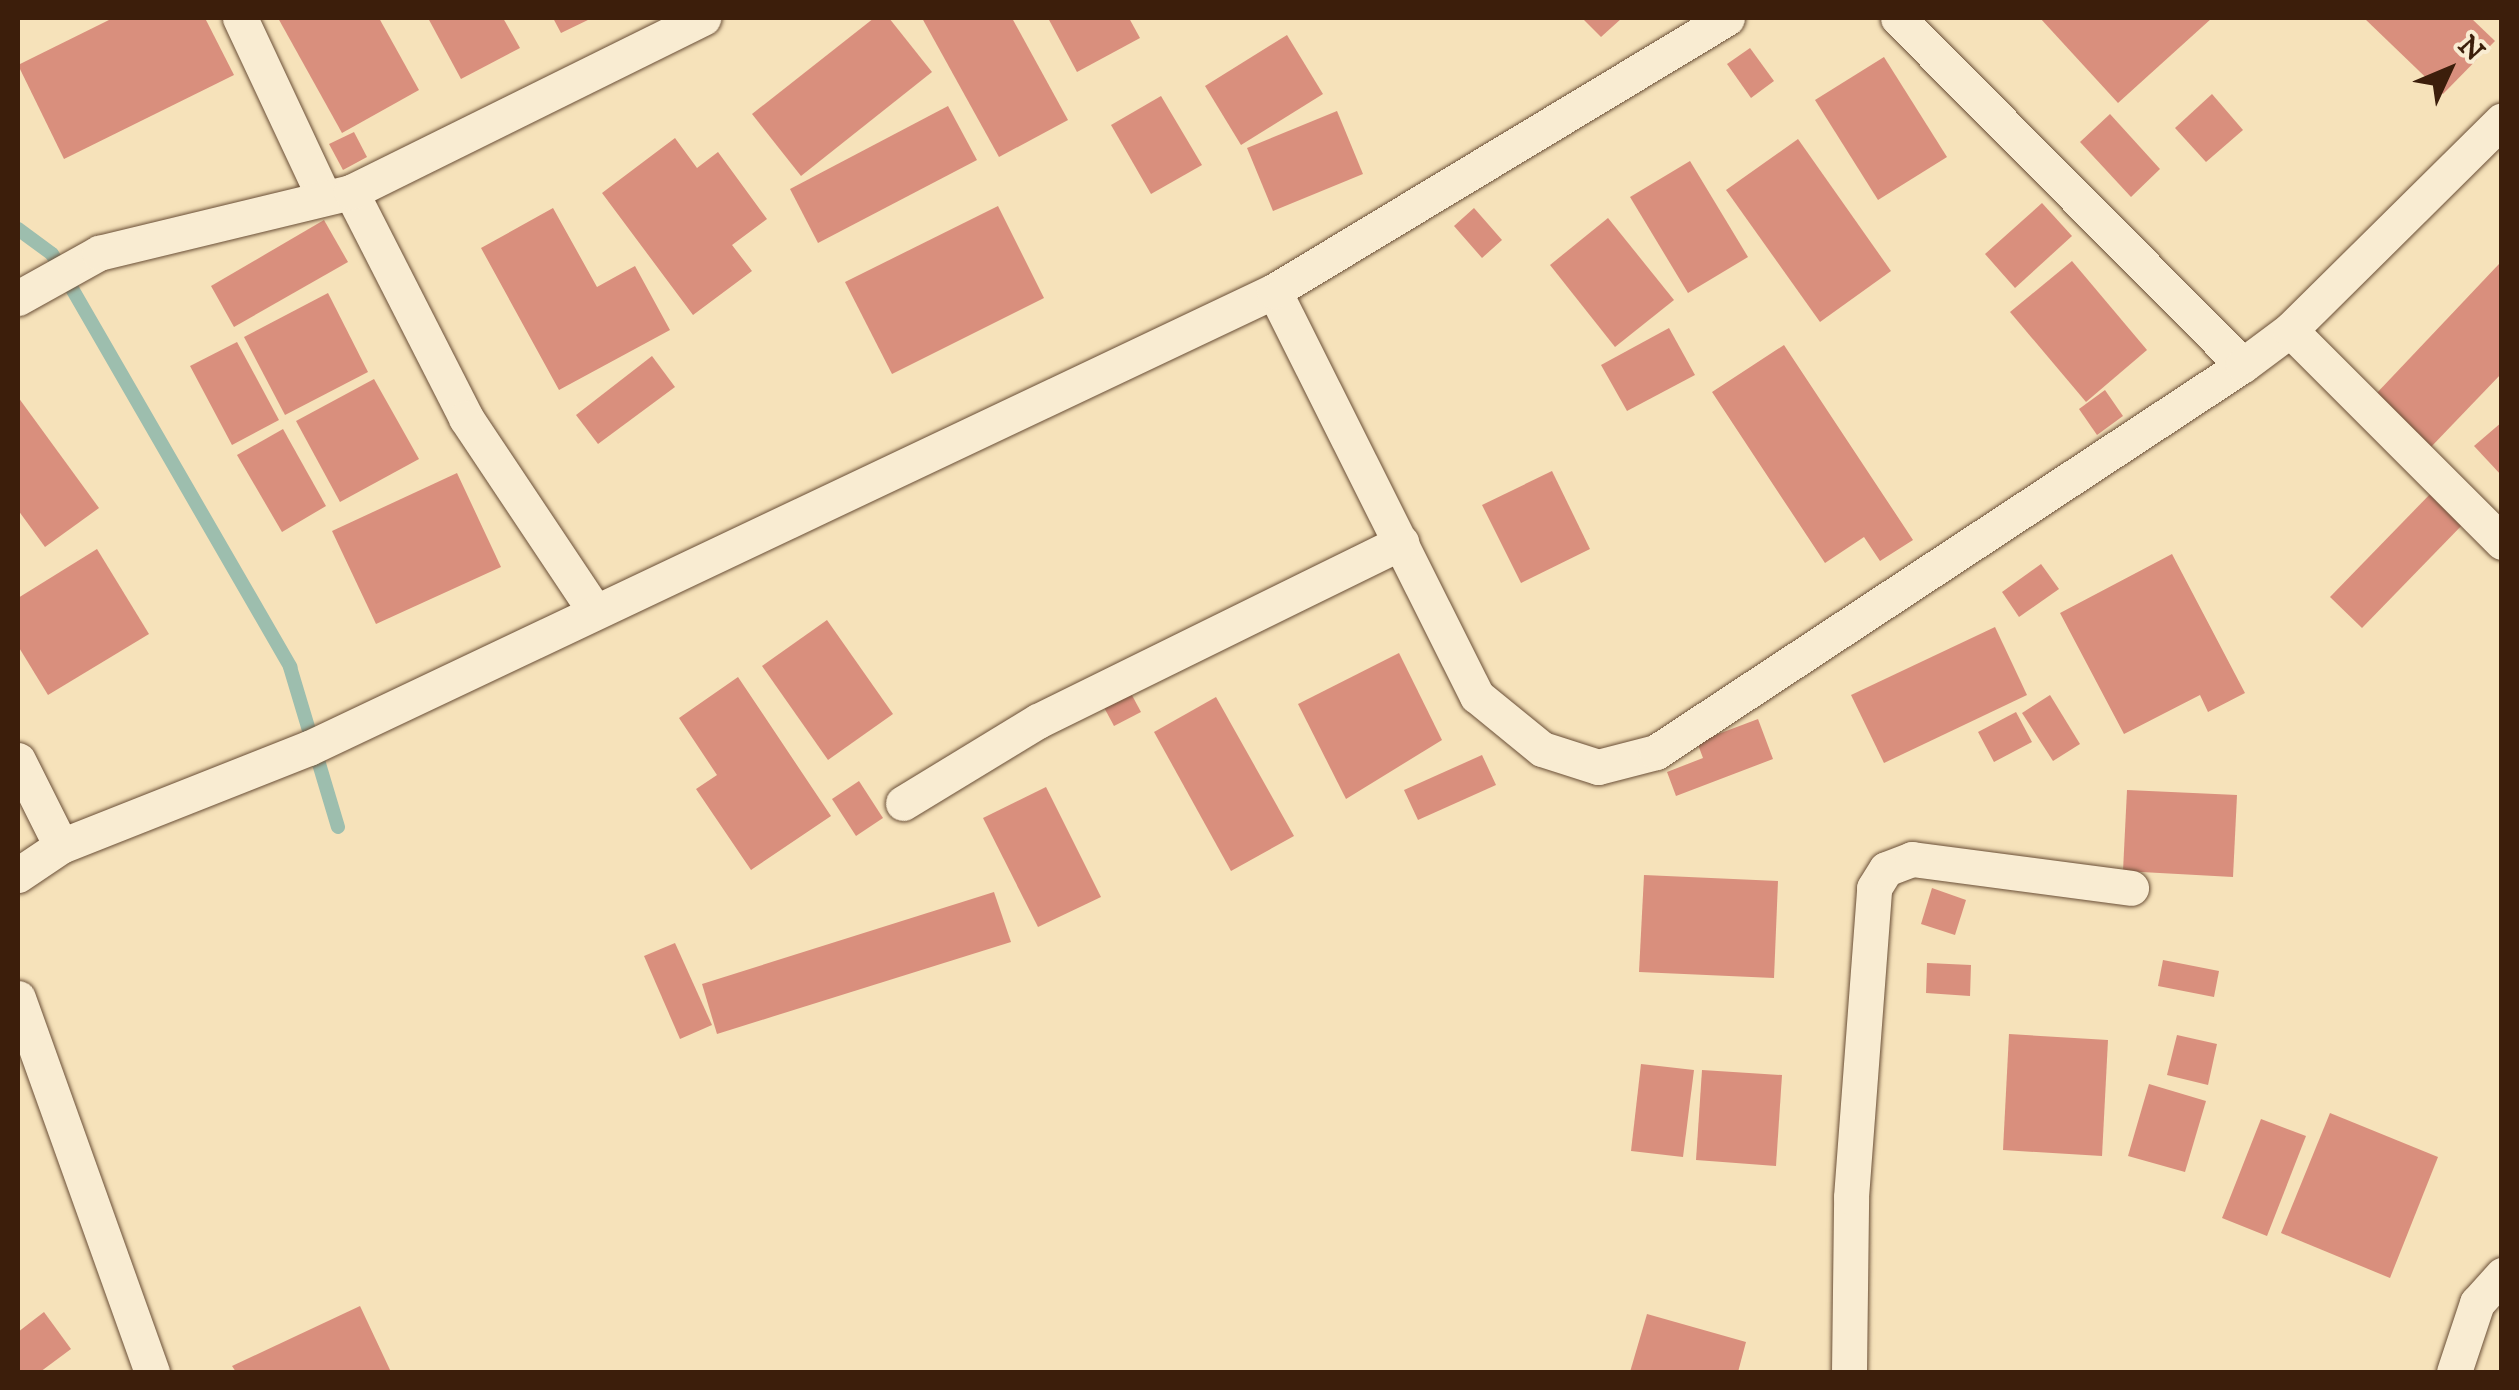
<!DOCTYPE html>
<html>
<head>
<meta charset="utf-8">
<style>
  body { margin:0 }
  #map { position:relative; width:2519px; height:1390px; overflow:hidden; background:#f6e2ba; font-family:"IM FELL DW Pica",serif }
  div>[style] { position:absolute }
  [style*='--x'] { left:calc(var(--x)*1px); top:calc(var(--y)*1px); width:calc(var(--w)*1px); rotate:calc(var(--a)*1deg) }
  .stream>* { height:14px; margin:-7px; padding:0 7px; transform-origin:7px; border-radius:7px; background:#9dbeae }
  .building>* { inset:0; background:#d98f7d }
  .roads { filter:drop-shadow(0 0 2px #6a4f37) drop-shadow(0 0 2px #6a4f37) }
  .minor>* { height:35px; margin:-17.5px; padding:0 17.5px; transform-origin:17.5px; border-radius:17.5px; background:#f9ecd2 }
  span { translate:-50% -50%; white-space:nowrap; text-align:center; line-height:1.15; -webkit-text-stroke:8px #f9ecd2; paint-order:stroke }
  .frame { position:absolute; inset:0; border:20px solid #3c1e0b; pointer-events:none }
  .north { position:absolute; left:2399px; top:20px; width:100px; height:100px; -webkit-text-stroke:8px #f9ecd2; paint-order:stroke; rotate:46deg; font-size:28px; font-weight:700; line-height:40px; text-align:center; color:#3c1e0b }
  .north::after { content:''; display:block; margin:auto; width:35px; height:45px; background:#3c1e0b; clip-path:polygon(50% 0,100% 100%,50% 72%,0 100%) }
</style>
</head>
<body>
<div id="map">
  <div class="stream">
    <i style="--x:18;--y:229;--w:42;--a:36.3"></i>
    <i style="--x:52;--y:254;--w:477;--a:60"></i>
    <i style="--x:290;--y:667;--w:167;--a:73.3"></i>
  </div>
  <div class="building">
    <i style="clip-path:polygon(113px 18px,205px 18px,234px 75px,64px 159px,18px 65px)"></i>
    <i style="clip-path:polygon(278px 18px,379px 18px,419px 90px,342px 133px)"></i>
    <i style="clip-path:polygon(428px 18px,503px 18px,520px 48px,461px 79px)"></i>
    <i style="clip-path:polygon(553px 18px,592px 18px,561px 33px)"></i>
    <i style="clip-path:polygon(874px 18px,889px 18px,932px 72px,801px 176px,752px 114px)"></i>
    <i style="clip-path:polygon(922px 18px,1012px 18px,1068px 120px,999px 157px)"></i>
    <i style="clip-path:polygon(1048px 18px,1129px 18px,1140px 38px,1077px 72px)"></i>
    <i style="clip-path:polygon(1582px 18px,1622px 18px,1601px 37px)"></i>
    <i style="clip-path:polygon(2040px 18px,2212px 18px,2118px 103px)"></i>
    <i style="clip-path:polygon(2364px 18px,2471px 18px,2495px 41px,2443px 94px)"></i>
    <i style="clip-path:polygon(1287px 35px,1323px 94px,1241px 145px,1205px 86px)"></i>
    <i style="clip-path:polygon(1750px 48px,1774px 81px,1751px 98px,1727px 64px)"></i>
    <i style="clip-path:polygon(1884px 57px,1947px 157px,1878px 200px,1815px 100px)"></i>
    <i style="clip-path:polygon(2212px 94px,2243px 130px,2206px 162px,2175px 128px)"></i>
    <i style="clip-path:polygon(1161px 96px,1202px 165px,1151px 194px,1111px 125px)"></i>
    <i style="clip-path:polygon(948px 106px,977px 160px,818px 243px,790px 189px)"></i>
    <i style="clip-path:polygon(1337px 111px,1363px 174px,1273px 211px,1247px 148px)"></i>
    <i style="clip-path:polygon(2110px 114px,2160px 169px,2131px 197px,2080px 142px)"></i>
    <i style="clip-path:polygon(354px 132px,367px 157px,343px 170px,329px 144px)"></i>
    <i style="clip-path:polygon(675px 138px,697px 168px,718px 152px,767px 219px,732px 245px,752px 271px,693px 315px,602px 193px)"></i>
    <i style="clip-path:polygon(1798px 139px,1891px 271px,1820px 322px,1726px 190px)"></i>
    <i style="clip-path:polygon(1690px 161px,1748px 257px,1688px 293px,1630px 197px)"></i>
    <i style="clip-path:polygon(2042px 203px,2072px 236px,2015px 288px,1985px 254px)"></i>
    <i style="clip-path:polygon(998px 206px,1044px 298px,892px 374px,845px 282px)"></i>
    <i style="clip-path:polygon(553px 208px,597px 287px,635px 266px,670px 330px,559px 390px,481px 248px)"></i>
    <i style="clip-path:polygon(1474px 208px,1502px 240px,1482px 258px,1454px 226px)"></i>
    <i style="clip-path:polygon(1608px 218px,1674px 300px,1615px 347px,1550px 265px)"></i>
    <i style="clip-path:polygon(324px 220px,348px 262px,234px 327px,211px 286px)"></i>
    <i style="clip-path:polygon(2072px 261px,2147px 350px,2086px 402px,2010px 312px)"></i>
    <i style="clip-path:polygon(2499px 264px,2502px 373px,2430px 448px,2374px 396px)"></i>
    <i style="clip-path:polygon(328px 293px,368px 372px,285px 415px,244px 337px)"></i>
    <i style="clip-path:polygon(1669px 328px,1695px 375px,1627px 411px,1601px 365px)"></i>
    <i style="clip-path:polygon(237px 342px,279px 420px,232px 445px,190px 366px)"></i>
    <i style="clip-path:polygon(1784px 345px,1913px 540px,1880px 561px,1864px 537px,1825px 563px,1712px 392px)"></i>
    <i style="clip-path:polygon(652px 356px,675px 387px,598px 444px,576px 415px)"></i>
    <i style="clip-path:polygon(374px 379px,419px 459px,340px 502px,296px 421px)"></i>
    <i style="clip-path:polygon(2105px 390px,2123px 416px,2097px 435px,2079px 409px)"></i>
    <i style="clip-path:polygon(18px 397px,99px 508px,45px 547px,18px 510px)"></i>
    <i style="clip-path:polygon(2502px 422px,2502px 476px,2474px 446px)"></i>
    <i style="clip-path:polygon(283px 429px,326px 506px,282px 532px,237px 455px)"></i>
    <i style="clip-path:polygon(1552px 471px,1590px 549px,1521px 583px,1482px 505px)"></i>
    <i style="clip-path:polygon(457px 473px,501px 567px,376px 624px,332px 531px)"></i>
    <i style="clip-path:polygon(2435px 489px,2467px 520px,2362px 628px,2330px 597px)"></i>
    <i style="clip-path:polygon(97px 549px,149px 634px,48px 695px,18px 646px,18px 598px)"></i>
    <i style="clip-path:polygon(2172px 554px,2245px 693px,2208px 712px,2200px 695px,2124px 734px,2060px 613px)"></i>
    <i style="clip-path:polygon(2041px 564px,2059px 589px,2019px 617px,2002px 592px)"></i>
    <i style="clip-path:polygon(827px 620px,893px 714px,828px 760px,762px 666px)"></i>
    <i style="clip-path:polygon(1995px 627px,2027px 695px,1884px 763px,1851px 695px)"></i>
    <i style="clip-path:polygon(1399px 653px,1442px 740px,1346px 799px,1298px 704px)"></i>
    <i style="clip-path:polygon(738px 677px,831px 816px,751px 870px,696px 789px,717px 775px,679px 718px)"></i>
    <i style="clip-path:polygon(1127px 686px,1141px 712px,1114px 726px,1100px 700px)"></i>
    <i style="clip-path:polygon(2050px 695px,2080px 744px,2053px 761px,2022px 713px)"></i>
    <i style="clip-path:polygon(1216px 697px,1294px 836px,1231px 871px,1154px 732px)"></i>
    <i style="clip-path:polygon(2016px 712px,2032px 742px,1994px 762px,1978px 732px)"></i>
    <i style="clip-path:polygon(1758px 719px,1773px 759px,1676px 796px,1667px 772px,1703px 758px,1697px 742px)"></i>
    <i style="clip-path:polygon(1482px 755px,1496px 785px,1418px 820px,1404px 790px)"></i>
    <i style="clip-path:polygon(859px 781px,883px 818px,856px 836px,832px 799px)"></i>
    <i style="clip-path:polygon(1046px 787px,1101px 897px,1038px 927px,983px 818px)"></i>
    <i style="clip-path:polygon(2127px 790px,2237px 795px,2233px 877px,2123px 871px)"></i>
    <i style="clip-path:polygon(1644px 875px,1778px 881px,1774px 978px,1639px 972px)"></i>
    <i style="clip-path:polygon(1932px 888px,1966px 900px,1955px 935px,1921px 924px)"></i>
    <i style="clip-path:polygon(994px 892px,1011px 942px,717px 1034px,702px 984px)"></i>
    <i style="clip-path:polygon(675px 943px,712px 1025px,680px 1039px,644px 956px)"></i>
    <i style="clip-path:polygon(2163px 960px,2219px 971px,2214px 997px,2158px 986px)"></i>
    <i style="clip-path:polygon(1927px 963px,1971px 965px,1970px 996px,1926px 993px)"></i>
    <i style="clip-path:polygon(2009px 1034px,2108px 1040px,2102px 1156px,2003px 1150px)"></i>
    <i style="clip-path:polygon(2177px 1035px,2217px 1044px,2208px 1085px,2167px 1075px)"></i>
    <i style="clip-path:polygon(1641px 1064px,1694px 1070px,1683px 1157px,1631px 1151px)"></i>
    <i style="clip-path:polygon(1702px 1070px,1782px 1075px,1776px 1166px,1696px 1160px)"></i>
    <i style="clip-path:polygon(2149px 1084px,2206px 1101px,2185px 1172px,2128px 1156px)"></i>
    <i style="clip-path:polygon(2330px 1113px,2438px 1157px,2390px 1278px,2281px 1233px)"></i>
    <i style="clip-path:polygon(2261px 1119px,2306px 1136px,2267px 1236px,2222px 1218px)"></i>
    <i style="clip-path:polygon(360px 1306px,391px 1372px,236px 1372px,232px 1366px)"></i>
    <i style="clip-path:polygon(44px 1312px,71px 1349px,40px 1372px,18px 1372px,18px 1332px)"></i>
    <i style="clip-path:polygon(1647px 1314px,1746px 1342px,1738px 1372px,1630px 1372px)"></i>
  </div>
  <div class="roads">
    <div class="minor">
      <i style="--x:240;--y:18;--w:198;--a:64.9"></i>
      <i style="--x:1898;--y:18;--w:489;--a:45.2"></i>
      <i style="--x:351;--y:192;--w:254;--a:63"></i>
      <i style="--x:466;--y:418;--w:231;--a:56.3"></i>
      <i style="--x:1274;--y:291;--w:453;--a:63.4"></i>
      <i style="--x:1477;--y:696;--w:84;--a:39.2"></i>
      <i style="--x:1542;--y:749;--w:59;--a:17.8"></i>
      <i style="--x:1598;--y:767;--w:60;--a:-14.5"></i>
      <i style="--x:1656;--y:752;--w:703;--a:-33.4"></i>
      <i style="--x:2243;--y:365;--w:59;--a:-36.7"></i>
      <i style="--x:2290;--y:330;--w:298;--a:-44.7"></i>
      <i style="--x:18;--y:298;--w:93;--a:-29.1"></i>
      <i style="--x:99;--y:253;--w:259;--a:-13.6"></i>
      <i style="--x:351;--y:192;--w:393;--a:-26.3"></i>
      <i style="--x:2290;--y:330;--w:300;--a:45"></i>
      <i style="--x:18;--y:760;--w:96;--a:63.4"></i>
      <i style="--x:61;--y:846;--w:52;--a:146"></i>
      <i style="--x:903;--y:803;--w:158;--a:-31.3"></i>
      <i style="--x:1038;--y:721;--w:405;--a:-26.2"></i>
      <i style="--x:61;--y:846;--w:267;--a:-21.6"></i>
      <i style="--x:309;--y:748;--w:1068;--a:-25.34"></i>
      <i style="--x:1274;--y:291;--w:529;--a:-31.08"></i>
      <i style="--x:18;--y:998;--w:397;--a:70.3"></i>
      <i style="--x:1849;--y:1372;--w:175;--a:-89.3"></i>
      <i style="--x:1851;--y:1197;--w:310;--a:-85.7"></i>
      <i style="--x:1874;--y:888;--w:22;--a:-58"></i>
      <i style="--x:1886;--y:869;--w:28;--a:-21"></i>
      <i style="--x:1912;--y:859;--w:221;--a:7.5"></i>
      <i style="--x:2454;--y:1372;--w:73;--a:-71.6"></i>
      <i style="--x:2477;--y:1303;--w:38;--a:-48"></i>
    </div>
  </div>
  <div class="frame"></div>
  <div class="north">N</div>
</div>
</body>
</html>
